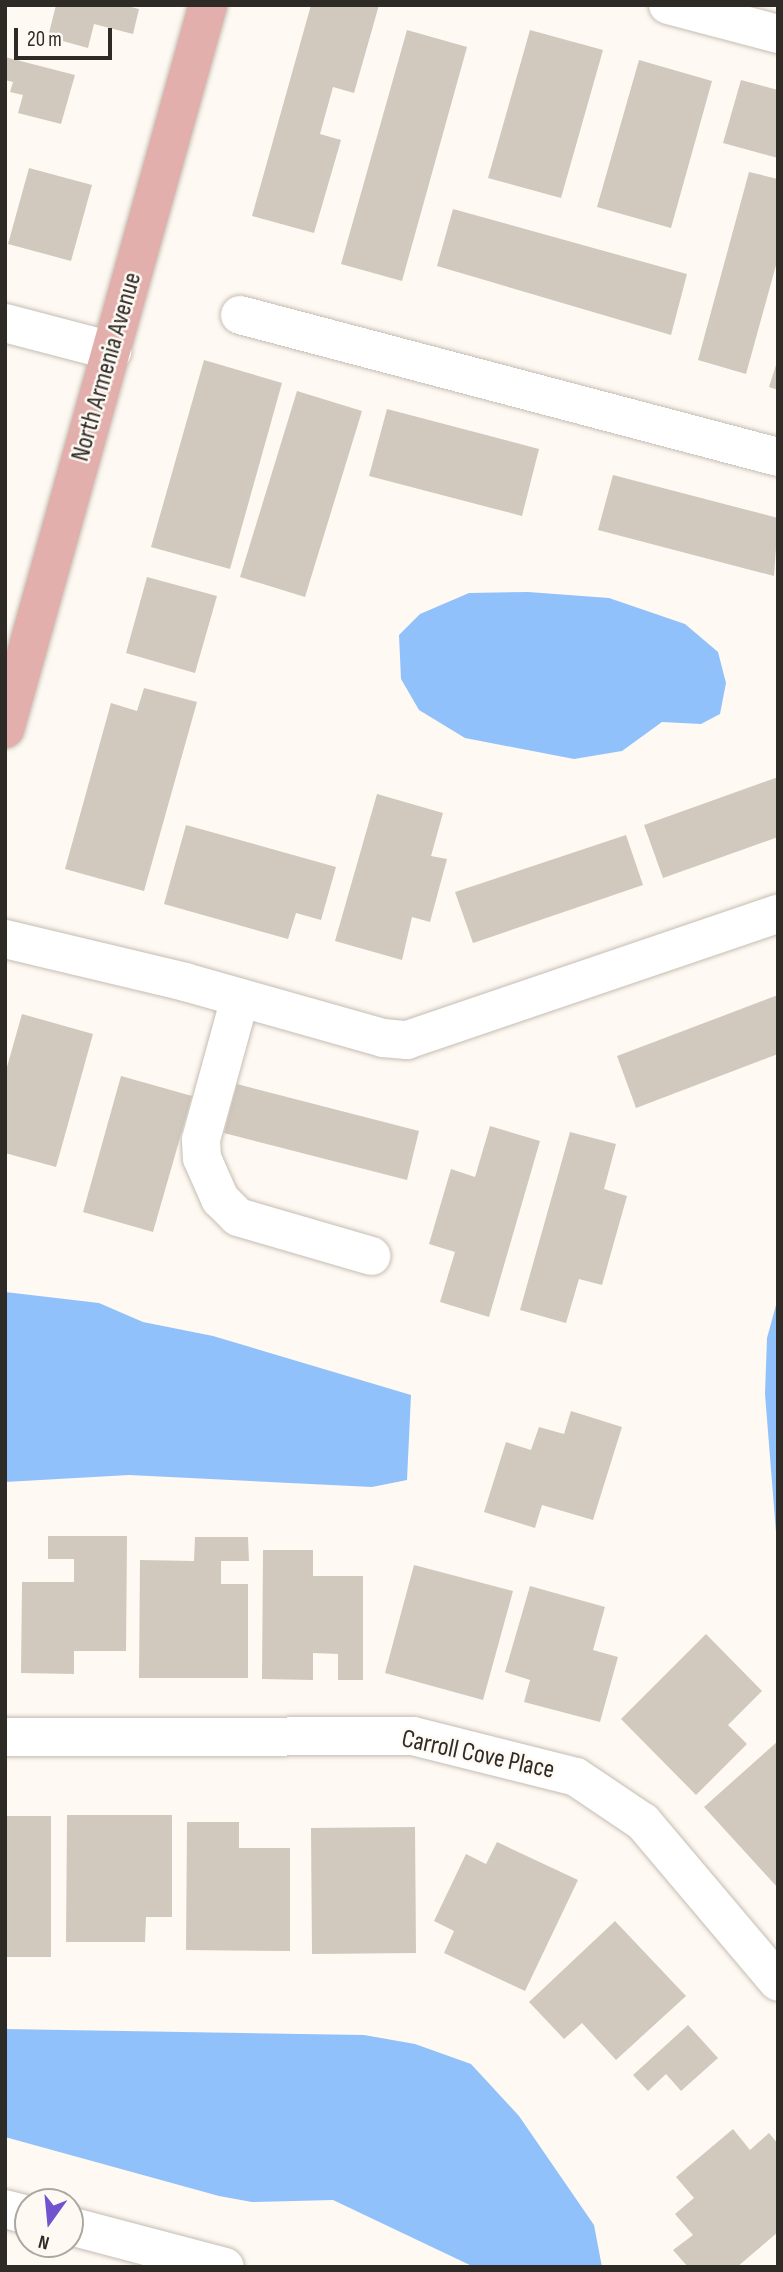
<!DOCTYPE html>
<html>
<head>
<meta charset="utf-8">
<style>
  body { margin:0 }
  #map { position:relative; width:783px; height:2272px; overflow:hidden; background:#fef9f2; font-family:"Sofia Sans Condensed",sans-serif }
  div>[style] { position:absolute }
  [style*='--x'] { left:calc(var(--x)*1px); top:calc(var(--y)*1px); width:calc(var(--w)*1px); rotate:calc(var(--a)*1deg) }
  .water>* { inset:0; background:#91c1fa }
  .building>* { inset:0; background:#d1c9be }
  .roads { filter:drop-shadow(0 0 2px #c5bdb3) drop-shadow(0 0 2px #c5bdb3) }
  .minor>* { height:38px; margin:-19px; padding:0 19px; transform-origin:19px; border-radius:19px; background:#fff }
  .major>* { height:38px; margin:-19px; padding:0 19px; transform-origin:19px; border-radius:19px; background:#e2afad }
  span { translate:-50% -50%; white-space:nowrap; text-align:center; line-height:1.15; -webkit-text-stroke:5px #fef9f2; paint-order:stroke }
  .street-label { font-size:26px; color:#2e2b27 }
  .frame { position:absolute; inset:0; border:7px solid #2e2b27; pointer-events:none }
  .north { position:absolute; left:14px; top:2188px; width:70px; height:70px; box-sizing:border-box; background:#fef9f2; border:2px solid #aba7a1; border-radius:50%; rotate:195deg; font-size:19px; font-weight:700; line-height:28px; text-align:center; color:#2e2b27 }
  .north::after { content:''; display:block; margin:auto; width:24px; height:32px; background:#7053cd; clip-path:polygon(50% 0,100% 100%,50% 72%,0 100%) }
  .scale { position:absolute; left:14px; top:28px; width:98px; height:32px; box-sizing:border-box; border:4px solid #2e2b27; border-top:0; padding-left:9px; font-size:21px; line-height:24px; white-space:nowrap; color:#2e2b27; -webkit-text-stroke:5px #fef9f2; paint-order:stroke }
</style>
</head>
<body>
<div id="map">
  <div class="water">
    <i style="clip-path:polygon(528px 592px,609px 598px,685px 624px,718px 652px,726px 683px,720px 714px,701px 724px,662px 722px,622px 751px,574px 759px,465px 738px,419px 710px,401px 679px,399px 635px,420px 614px,469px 593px)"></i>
    <i style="clip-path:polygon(5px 1292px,99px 1303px,143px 1322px,213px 1336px,411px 1395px,407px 1480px,372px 1487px,129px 1475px,5px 1482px)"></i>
    <i style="clip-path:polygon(778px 1298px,778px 1557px,765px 1394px,767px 1338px)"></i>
    <i style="clip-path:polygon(5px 2029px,364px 2035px,415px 2044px,471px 2064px,519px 2116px,594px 2225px,602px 2267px,474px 2267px,333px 2200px,252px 2202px,219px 2196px,5px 2137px)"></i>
  </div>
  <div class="building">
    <i style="clip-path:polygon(56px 5px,123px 5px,139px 9px,133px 34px,94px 24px,88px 48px,48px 37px)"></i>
    <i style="clip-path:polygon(311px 5px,379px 5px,354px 93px,333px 87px,320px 134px,341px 140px,314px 233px,252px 216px)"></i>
    <i style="clip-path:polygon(407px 30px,467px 47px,402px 281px,341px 264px)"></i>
    <i style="clip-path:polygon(530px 30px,603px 50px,561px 198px,488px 178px)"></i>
    <i style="clip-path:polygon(5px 57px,75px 75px,61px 124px,18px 113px,23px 95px,10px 92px,13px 82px,5px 80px)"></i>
    <i style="clip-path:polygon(639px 60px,712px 81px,671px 228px,597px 207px)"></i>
    <i style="clip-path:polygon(741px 80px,778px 90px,778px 158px,723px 143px)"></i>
    <i style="clip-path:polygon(29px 168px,92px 185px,71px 261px,8px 244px)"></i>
    <i style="clip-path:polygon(749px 172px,778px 179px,778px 258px,746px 374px,698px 360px)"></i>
    <i style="clip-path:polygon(453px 209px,687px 274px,671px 335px,437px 266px)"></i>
    <i style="clip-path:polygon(204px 360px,282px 383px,230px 569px,151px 547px)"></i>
    <i style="clip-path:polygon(777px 362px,778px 362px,778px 390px,769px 387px)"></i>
    <i style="clip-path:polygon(297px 391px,362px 411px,305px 597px,240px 577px)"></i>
    <i style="clip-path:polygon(387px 409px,539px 449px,522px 516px,369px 476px)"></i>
    <i style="clip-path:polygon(613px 475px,778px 518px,774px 576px,598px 530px)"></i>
    <i style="clip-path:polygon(147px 577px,217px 596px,195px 673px,126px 653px)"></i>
    <i style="clip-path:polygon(144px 688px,197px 702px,144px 891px,65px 869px,111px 703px,137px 711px)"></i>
    <i style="clip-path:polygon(778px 777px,778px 837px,663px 878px,644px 825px)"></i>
    <i style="clip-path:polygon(377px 794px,443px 813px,431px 856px,447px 859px,430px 922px,412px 917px,402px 960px,335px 941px)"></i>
    <i style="clip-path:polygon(186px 825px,336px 867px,321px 920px,296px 913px,288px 939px,164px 904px)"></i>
    <i style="clip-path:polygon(626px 835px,643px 885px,473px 943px,455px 892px)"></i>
    <i style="clip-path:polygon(778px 995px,778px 1054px,636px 1108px,617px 1056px)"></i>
    <i style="clip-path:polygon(22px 1014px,93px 1034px,56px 1167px,5px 1153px,5px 1074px)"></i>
    <i style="clip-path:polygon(121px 1076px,192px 1096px,153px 1232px,83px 1212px)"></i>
    <i style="clip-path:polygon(237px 1084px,419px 1131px,407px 1180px,224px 1133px)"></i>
    <i style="clip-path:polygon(490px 1126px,540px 1141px,489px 1317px,440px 1302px,455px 1252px,429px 1244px,451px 1169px,475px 1177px)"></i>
    <i style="clip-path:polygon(570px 1132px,616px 1144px,604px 1189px,627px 1196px,602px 1285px,579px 1279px,566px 1323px,520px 1310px)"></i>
    <i style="clip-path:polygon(571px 1411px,622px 1427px,593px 1520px,542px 1505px,535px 1528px,484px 1512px,506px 1442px,531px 1450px,539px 1427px,564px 1434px)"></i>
    <i style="clip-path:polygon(48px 1536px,127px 1536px,126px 1651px,74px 1651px,74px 1674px,21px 1673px,22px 1582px,74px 1582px,74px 1559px,48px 1559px)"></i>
    <i style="clip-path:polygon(195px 1537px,248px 1537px,249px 1561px,221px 1561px,221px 1584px,248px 1584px,248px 1678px,139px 1678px,140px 1560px,194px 1561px)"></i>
    <i style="clip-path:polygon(263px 1550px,313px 1550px,313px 1576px,363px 1576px,363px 1680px,338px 1680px,338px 1654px,313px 1653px,313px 1680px,262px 1679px)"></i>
    <i style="clip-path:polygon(414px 1565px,513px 1591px,483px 1700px,385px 1673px)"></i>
    <i style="clip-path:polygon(530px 1586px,605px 1607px,593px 1650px,618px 1657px,600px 1722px,524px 1702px,530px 1680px,505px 1672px)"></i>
    <i style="clip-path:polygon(706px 1634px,762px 1691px,728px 1725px,747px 1744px,696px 1795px,621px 1719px)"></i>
    <i style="clip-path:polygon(778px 1741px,778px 1888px,704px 1807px)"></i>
    <i style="clip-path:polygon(67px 1815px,172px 1815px,172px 1917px,146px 1917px,145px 1942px,66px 1942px)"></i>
    <i style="clip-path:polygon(5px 1816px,51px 1816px,51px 1957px,5px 1957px)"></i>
    <i style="clip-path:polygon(187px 1822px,239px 1822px,239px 1848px,290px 1848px,290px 1951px,186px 1950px)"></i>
    <i style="clip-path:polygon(415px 1827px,416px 1953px,312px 1954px,311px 1828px)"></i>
    <i style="clip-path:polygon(497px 1842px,578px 1880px,525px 1991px,444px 1953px,454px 1931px,434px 1921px,466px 1854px,486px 1864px)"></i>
    <i style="clip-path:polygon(615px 1921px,686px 1996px,616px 2060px,582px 2023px,564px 2039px,529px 2002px)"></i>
    <i style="clip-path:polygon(688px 2025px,718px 2058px,681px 2091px,666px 2074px,648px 2091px,633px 2075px)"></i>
    <i style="clip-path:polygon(733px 2129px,750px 2150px,769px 2133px,778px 2144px,778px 2232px,737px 2267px,688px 2267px,673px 2250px,693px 2235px,675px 2214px,694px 2198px,676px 2177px)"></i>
  </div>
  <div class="roads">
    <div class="minor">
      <i style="--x:668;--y:5;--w:114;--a:14.8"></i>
      <i style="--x:240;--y:315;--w:556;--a:14.79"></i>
      <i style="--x:5;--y:323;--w:111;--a:14.7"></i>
      <i style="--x:5;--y:939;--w:185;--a:13.4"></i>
      <i style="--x:185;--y:982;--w:206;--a:15.8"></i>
      <i style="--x:383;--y:1038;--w:24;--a:5"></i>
      <i style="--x:407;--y:1040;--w:392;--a:-18.8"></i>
      <i style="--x:240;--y:998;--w:147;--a:105.4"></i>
      <i style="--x:201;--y:1140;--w:18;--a:87"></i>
      <i style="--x:202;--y:1158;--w:45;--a:66.3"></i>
      <i style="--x:220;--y:1199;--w:25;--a:45"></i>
      <i style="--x:238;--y:1217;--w:139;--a:16.3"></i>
      <i style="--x:5;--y:1737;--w:408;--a:-0.1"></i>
      <i style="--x:413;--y:1736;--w:168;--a:14.1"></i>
      <i style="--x:576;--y:1777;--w:81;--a:33.9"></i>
      <i style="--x:643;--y:1822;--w:209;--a:49.8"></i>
      <i style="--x:5;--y:2209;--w:24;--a:15"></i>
      <i style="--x:70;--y:2226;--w:160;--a:14.8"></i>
    </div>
    <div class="major">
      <i style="--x:5;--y:729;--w:752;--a:-74.34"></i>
    </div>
  </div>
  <div class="street-label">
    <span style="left:107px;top:367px;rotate:-74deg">North Armenia Avenue</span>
    <span style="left:478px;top:1755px;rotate:12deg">Carroll Cove Place</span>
  </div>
  <div class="frame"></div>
  <div class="north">N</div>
  <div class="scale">20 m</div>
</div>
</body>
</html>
